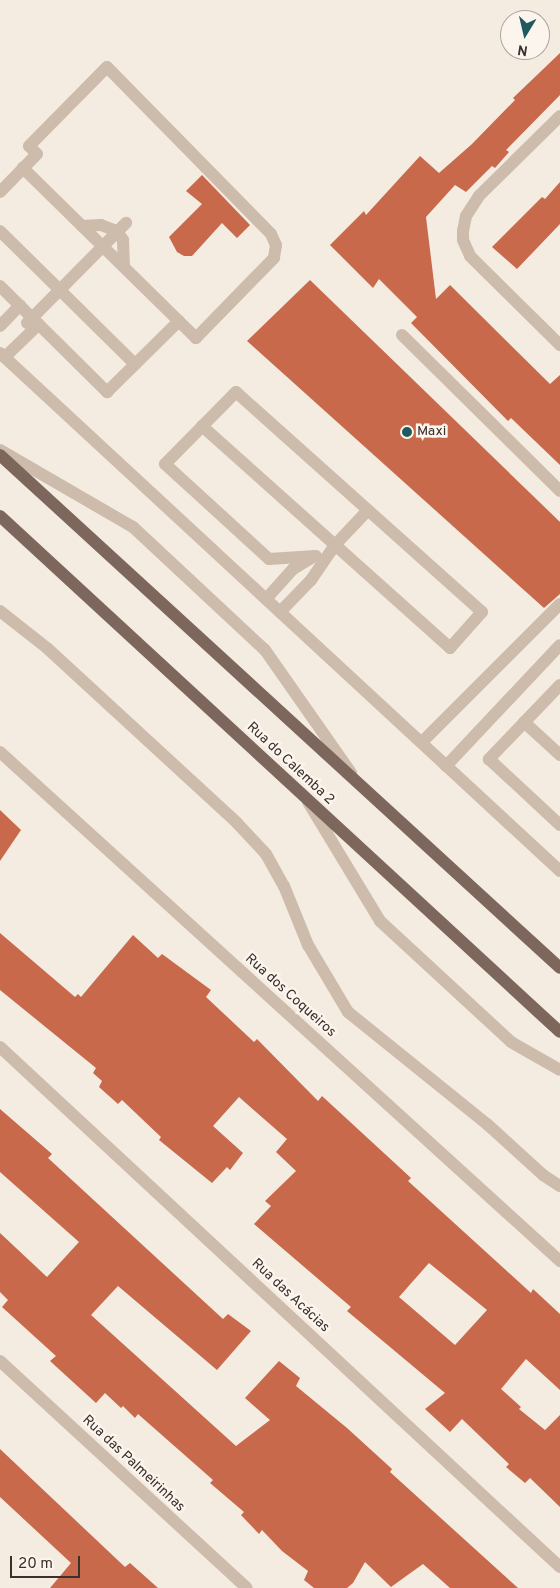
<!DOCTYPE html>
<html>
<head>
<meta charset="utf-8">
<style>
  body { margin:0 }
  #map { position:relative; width:560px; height:1588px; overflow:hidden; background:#f4ebe1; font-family:Overpass,sans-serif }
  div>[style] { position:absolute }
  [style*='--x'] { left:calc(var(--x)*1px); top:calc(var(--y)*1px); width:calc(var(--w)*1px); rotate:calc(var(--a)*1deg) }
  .building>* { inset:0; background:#c8694b }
  .minor>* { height:12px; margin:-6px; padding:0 6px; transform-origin:6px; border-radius:6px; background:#cdbbac }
  .major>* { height:12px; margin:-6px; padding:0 6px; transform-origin:6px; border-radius:6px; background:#7d675c }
  .dots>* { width:14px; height:14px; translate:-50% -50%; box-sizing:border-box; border:2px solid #fbf5ee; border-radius:50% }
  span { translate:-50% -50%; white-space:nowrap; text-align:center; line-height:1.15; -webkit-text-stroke:5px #fbf5ee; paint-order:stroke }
  .poi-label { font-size:14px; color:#3b302b }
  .left { translate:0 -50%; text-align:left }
  .street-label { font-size:14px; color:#3b302b }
  .north { position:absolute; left:500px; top:10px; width:50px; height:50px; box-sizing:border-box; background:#fbf5ee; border:1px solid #aea6a0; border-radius:50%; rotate:189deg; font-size:14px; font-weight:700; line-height:20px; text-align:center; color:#3b302b }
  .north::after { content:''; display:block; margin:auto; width:18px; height:22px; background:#1f5a5e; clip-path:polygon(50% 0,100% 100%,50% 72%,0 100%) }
  .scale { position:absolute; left:10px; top:1556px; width:70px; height:22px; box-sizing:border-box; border:2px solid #3b302b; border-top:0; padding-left:6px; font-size:15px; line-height:18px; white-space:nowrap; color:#3b302b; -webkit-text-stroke:4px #fbf5ee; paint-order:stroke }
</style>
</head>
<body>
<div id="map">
  <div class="building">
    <i style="clip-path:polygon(560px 53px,560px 95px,506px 150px,509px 152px,495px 168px,492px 166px,466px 192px,455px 185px,426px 217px,436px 299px,450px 285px,550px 384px,560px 375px,560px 465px,511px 418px,508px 421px,411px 323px,417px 317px,379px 279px,373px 288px,330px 245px,364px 211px,366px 215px,420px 156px,439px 173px,472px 144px,515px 100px,513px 98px)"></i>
    <i style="clip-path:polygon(202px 175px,250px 225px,237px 238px,222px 223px,192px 256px,184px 256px,177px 252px,169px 237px,202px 204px,186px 191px)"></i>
    <i style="clip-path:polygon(560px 182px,560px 224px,517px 269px,492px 247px,542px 197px,545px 199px)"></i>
    <i style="clip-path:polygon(310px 280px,560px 522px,560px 594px,544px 608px,247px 341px)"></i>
    <i style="clip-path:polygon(0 810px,21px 830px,0 861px)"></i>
    <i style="clip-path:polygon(evenodd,0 933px,75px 997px,78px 994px,81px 997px,133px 935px,158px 958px,162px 954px,211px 990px,206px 997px,254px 1042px,257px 1039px,318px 1101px,322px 1096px,411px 1178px,408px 1181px,531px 1293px,533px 1289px,560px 1314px,560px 1390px,526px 1359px,501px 1389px,521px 1407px,519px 1409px,545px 1430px,560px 1415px,560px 1507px,530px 1478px,525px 1483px,506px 1467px,509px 1464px,462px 1419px,450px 1432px,425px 1409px,445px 1393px,347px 1311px,351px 1307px,254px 1224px,271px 1206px,265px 1201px,296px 1171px,276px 1152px,287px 1139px,239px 1097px,213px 1126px,243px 1153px,230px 1170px,227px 1167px,212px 1183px,159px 1140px,161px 1137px,122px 1100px,118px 1104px,99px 1087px,102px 1081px,93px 1073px,96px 1068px,0 990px,0 933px,429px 1263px,487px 1310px,455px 1345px,399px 1297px,429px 1263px)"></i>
    <i style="clip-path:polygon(0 1109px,52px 1154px,48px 1158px,223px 1319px,228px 1314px,251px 1331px,217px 1370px,118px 1286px,91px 1315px,236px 1446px,270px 1420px,245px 1398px,279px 1361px,300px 1378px,296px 1386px,347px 1428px,392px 1469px,390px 1472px,518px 1588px,450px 1588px,423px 1564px,391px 1587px,365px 1562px,353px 1583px,347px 1588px,314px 1588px,304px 1580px,308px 1571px,282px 1551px,262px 1530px,259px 1534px,241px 1515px,244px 1512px,210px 1483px,213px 1480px,138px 1414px,135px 1418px,123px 1406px,121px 1408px,105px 1393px,96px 1403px,50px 1361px,56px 1356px,2px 1307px,8px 1300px,0 1292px,0 1233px,47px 1277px,79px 1242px,0 1172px)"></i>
    <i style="clip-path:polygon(0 1449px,125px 1567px,130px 1563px,158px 1588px,50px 1588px,71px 1563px,0 1497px)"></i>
  </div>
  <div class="minor">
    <i style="--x:560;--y:116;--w:114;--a:135.4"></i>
    <i style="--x:479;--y:196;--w:24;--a:123"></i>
    <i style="--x:466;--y:216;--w:15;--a:101"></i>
    <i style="--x:463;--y:231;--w:9;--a:90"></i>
    <i style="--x:463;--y:240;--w:17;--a:66"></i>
    <i style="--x:470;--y:256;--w:127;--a:44.7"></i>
    <i style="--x:0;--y:192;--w:53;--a:-45.8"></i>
    <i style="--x:37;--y:154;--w:11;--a:-135"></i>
    <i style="--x:29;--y:146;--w:111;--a:-45.4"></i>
    <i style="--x:107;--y:67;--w:234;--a:45.5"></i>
    <i style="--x:271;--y:234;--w:12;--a:66"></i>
    <i style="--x:276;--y:245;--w:13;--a:99"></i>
    <i style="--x:274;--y:258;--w:112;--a:134.3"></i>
    <i style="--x:196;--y:338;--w:243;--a:-135.5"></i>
    <i style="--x:82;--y:226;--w:19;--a:-3"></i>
    <i style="--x:101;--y:225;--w:17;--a:21"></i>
    <i style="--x:117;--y:231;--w:11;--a:56"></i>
    <i style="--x:123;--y:240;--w:27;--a:88"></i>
    <i style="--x:0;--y:231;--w:190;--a:44.6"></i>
    <i style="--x:0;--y:286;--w:151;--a:44.7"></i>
    <i style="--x:107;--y:392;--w:101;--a:-44.6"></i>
    <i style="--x:27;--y:323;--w:141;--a:-45.3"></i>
    <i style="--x:0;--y:326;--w:29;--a:-46"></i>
    <i style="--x:402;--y:335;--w:222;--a:44.6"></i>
    <i style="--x:0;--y:353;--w:763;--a:42.77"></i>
    <i style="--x:5;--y:357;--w:47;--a:-44.1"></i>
    <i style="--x:202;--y:426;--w:333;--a:41.8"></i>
    <i style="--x:450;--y:648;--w:48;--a:-48.4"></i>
    <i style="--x:482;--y:612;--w:330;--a:-138.2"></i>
    <i style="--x:236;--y:392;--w:101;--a:134.6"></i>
    <i style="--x:165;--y:464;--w:141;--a:42.4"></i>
    <i style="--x:269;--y:559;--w:47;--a:-3.7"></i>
    <i style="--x:0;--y:450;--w:154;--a:30.1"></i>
    <i style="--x:133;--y:527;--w:180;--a:43"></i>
    <i style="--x:265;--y:650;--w:150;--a:55"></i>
    <i style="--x:266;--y:599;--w:40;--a:-48"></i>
    <i style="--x:293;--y:569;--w:23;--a:-31"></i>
    <i style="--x:0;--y:611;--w:60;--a:38.2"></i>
    <i style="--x:47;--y:648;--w:258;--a:42.6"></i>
    <i style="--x:237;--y:823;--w:42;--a:46.9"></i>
    <i style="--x:266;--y:854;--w:37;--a:61"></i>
    <i style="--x:284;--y:886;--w:64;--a:67.9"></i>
    <i style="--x:308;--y:945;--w:78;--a:59.2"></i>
    <i style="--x:348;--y:1012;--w:179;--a:38.9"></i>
    <i style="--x:487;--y:1124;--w:76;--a:42.3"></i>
    <i style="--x:543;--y:1175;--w:20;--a:33"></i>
    <i style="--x:280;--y:612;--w:45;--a:-45.9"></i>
    <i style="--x:311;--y:580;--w:42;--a:-55.6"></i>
    <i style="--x:335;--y:545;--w:48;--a:-46.7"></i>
    <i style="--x:560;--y:685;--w:103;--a:133.8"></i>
    <i style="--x:489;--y:759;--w:97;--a:42.9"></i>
    <i style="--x:524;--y:722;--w:49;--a:42.5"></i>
    <i style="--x:422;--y:742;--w:195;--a:-45"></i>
    <i style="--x:0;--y:752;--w:757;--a:42.27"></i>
    <i style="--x:446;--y:766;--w:166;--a:-46.7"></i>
    <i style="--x:308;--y:802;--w:139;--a:58.8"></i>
    <i style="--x:380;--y:921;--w:178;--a:42.7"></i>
    <i style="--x:511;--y:1042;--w:56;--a:29.7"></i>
    <i style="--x:0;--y:1047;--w:764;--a:42.88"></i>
    <i style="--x:0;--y:1361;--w:335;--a:42.6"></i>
  </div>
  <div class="major">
    <i style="--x:0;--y:455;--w:759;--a:42.49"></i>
    <i style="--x:0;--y:516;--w:761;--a:42.66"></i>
  </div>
  <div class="dots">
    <i style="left:407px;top:432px;background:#1f5a5e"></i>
  </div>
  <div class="poi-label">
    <span class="left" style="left:417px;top:432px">Maxi</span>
  </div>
  <div class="street-label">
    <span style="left:290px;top:764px;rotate:43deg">Rua do Calemba 2</span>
    <span style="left:290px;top:996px;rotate:42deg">Rua dos Coqueiros</span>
    <span style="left:290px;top:1296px;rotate:43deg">Rua das Acácias</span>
    <span style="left:133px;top:1464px;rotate:43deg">Rua das Palmeirinhas</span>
  </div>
  <div class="north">N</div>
  <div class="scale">20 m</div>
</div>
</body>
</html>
